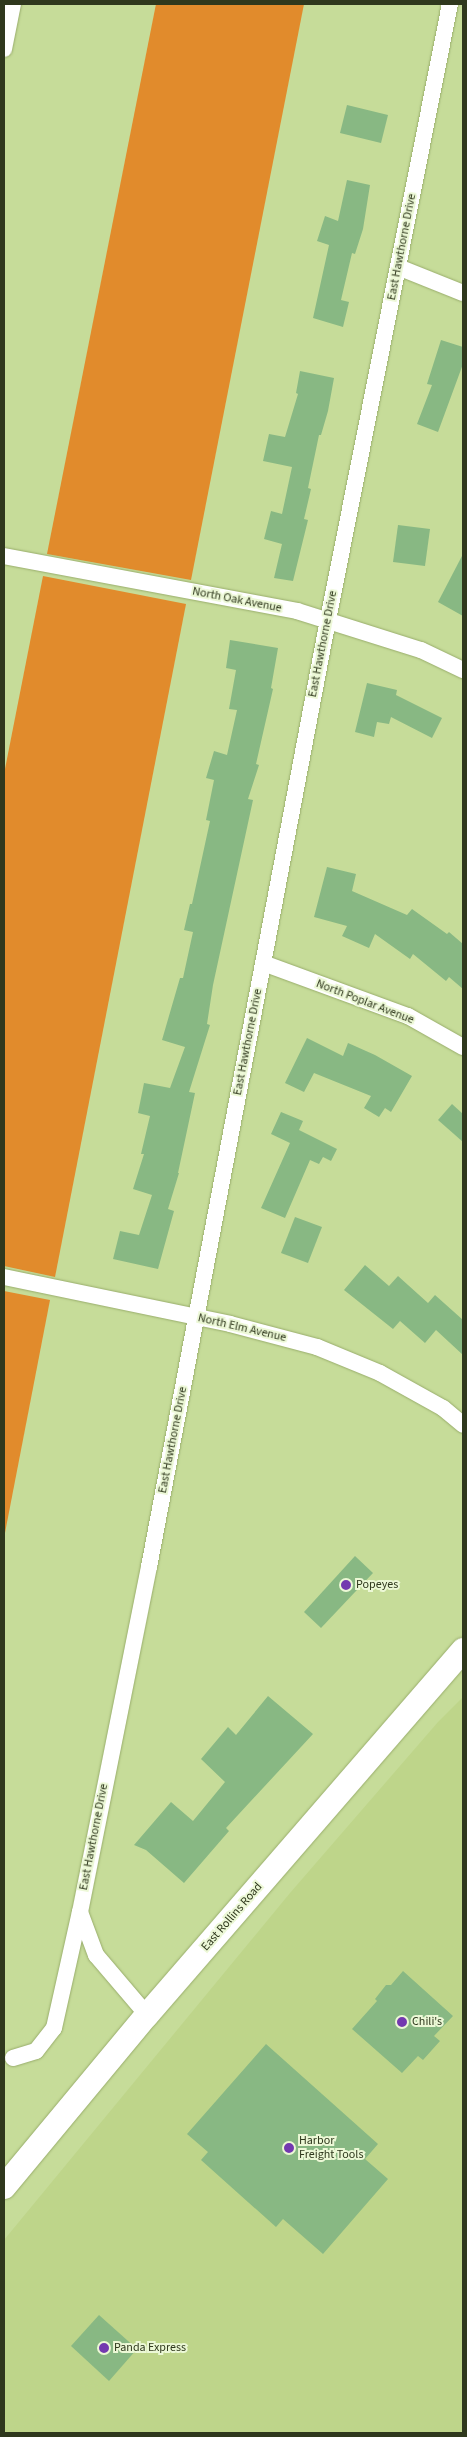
<!DOCTYPE html>
<html>
<head>
<meta charset="utf-8">
<style>
  body { margin:0 }
  #map { position:relative; width:467px; height:2437px; overflow:hidden; background:#c6dc99; font-family:"Source Sans 3",sans-serif }
  div>[style] { position:absolute }
  [style*='--x'] { left:calc(var(--x)*1px); top:calc(var(--y)*1px); width:calc(var(--w)*1px); rotate:calc(var(--a)*1deg) }
  .built>* { inset:0; background:#bed58a }
  .green>* { inset:0; background:#e18b2c }
  .building>* { inset:0; background:#88b883 }
  .roads { filter:drop-shadow(0 0 1px #99ad6c) drop-shadow(0 0 1px #99ad6c) }
  .minor>* { height:16px; margin:-8px; padding:0 8px; transform-origin:8px; border-radius:8px; background:#fff }
  .secondary>* { height:24px; margin:-12px; padding:0 12px; transform-origin:12px; border-radius:12px; background:#fff }
  .dots>* { width:14px; height:14px; translate:-50% -50%; box-sizing:border-box; border:2px solid #ecf8d6; border-radius:50% }
  span { translate:-50% -50%; white-space:nowrap; text-align:center; line-height:1.15; -webkit-text-stroke:4px #ecf8d6; paint-order:stroke }
  .street-label { font-size:12px; color:#2f381d }
  .poi-label { font-size:12px; color:#2f381d }
  .left { translate:0 -50%; text-align:left }
  .frame { position:absolute; inset:0; border:5px solid #2f381d; pointer-events:none }
</style>
</head>
<body>
<div id="map">
  <div class="built">
    <i style="clip-path:polygon(463px 1697px,463px 2433px,4px 2433px,4px 2240px,290px 1893px,438px 1722px)"></i>
  </div>
  <div class="green">
    <i style="clip-path:polygon(156px 4px,304px 4px,191px 580px,47px 554px)"></i>
    <i style="clip-path:polygon(43px 576px,186px 604px,55px 1277px,4px 1266px,4px 774px)"></i>
    <i style="clip-path:polygon(4px 1291px,50px 1300px,4px 1538px)"></i>
  </div>
  <div class="building">
    <i style="clip-path:polygon(347px 105px,388px 115px,381px 143px,340px 133px)"></i>
    <i style="clip-path:polygon(347px 180px,370px 185px,363px 229px,355px 254px,352px 253px,341px 300px,349px 302px,343px 327px,313px 318px,329px 245px,317px 241px,325px 216px,338px 221px)"></i>
    <i style="clip-path:polygon(441px 340px,463px 347px,463px 364px,438px 432px,417px 424px,432px 385px,427px 384px)"></i>
    <i style="clip-path:polygon(300px 371px,334px 378px,328px 411px,321px 435px,319px 435px,308px 488px,311px 489px,304px 519px,308px 520px,293px 581px,274px 578px,282px 544px,264px 539px,271px 511px,282px 514px,292px 467px,263px 461px,269px 434px,285px 437px,298px 394px,296px 393px)"></i>
    <i style="clip-path:polygon(398px 525px,430px 529px,425px 566px,393px 562px)"></i>
    <i style="clip-path:polygon(463px 554px,463px 616px,438px 602px)"></i>
    <i style="clip-path:polygon(230px 640px,278px 648px,271px 688px,273px 689px,256px 764px,259px 765px,248px 799px,253px 800px,213px 985px,207px 1024px,210px 1025px,189px 1092px,195px 1093px,178px 1173px,179px 1173px,168px 1209px,174px 1211px,158px 1269px,113px 1259px,120px 1231px,139px 1235px,152px 1195px,133px 1189px,144px 1154px,141px 1154px,150px 1116px,138px 1113px,144px 1083px,170px 1088px,185px 1047px,162px 1040px,180px 978px,183px 978px,193px 932px,184px 930px,190px 904px,192px 904px,210px 821px,206px 820px,214px 780px,206px 778px,214px 751px,227px 755px,237px 710px,229px 709px,236px 670px,226px 668px)"></i>
    <i style="clip-path:polygon(367px 683px,397px 690px,396px 695px,442px 718px,432px 738px,391px 717px,389px 724px,377px 722px,374px 737px,355px 732px)"></i>
    <i style="clip-path:polygon(327px 867px,356px 874px,352px 891px,407px 915px,412px 909px,447px 934px,449px 932px,463px 944px,463px 989px,449px 977px,446px 981px,413px 954px,410px 959px,375px 934px,369px 948px,342px 936px,347px 926px,314px 917px)"></i>
    <i style="clip-path:polygon(307px 1038px,343px 1056px,348px 1043px,375px 1055px,412px 1076px,391px 1112px,385px 1108px,379px 1117px,364px 1108px,371px 1096px,314px 1073px,304px 1092px,285px 1083px)"></i>
    <i style="clip-path:polygon(452px 1104px,463px 1114px,463px 1142px,438px 1120px)"></i>
    <i style="clip-path:polygon(281px 1112px,303px 1121px,299px 1130px,337px 1149px,331px 1161px,323px 1157px,319px 1164px,310px 1160px,285px 1218px,261px 1208px,290px 1143px,271px 1134px)"></i>
    <i style="clip-path:polygon(295px 1217px,322px 1227px,308px 1263px,281px 1253px)"></i>
    <i style="clip-path:polygon(365px 1265px,389px 1286px,398px 1276px,428px 1303px,435px 1295px,463px 1320px,463px 1355px,436px 1330px,425px 1343px,400px 1321px,393px 1329px,344px 1290px)"></i>
    <i style="clip-path:polygon(355px 1556px,373px 1573px,321px 1628px,304px 1612px)"></i>
    <i style="clip-path:polygon(268px 1696px,313px 1734px,226px 1828px,229px 1831px,184px 1883px,146px 1850px,134px 1845px,171px 1802px,193px 1821px,225px 1782px,201px 1759px,228px 1727px,236px 1735px)"></i>
    <i style="clip-path:polygon(403px 1971px,453px 2016px,434px 2036px,440px 2041px,423px 2060px,418px 2056px,402px 2073px,352px 2029px,377px 2001px,375px 1999px,386px 1985px,391px 1985px)"></i>
    <i style="clip-path:polygon(266px 2044px,378px 2144px,365px 2159px,388px 2179px,323px 2254px,283px 2219px,276px 2227px,201px 2160px,208px 2152px,187px 2134px)"></i>
    <i style="clip-path:polygon(99px 2315px,137px 2349px,109px 2381px,71px 2346px)"></i>
  </div>
  <div class="roads">
    <div class="minor">
      <i style="--x:4;--y:49;--w:46;--a:-78.7"></i>
      <i style="--x:398;--y:267;--w:70;--a:21.8"></i>
      <i style="--x:4;--y:556;--w:298;--a:10.6"></i>
      <i style="--x:297;--y:611;--w:130;--a:17.5"></i>
      <i style="--x:421;--y:650;--w:47;--a:25.5"></i>
      <i style="--x:263;--y:963;--w:154;--a:20.1"></i>
      <i style="--x:408;--y:1016;--w:63;--a:29.4"></i>
      <i style="--x:4;--y:1277;--w:231;--a:11.7"></i>
      <i style="--x:230;--y:1324;--w:90;--a:14.8"></i>
      <i style="--x:317;--y:1347;--w:68;--a:22.4"></i>
      <i style="--x:380;--y:1373;--w:72;--a:29.1"></i>
      <i style="--x:443;--y:1408;--w:26;--a:40"></i>
      <i style="--x:80;--y:1912;--w:46;--a:69.6"></i>
      <i style="--x:96;--y:1955;--w:79;--a:49.6"></i>
      <i style="--x:13;--y:2058;--w:24;--a:-17"></i>
      <i style="--x:36;--y:2051;--w:29;--a:-52"></i>
      <i style="--x:54;--y:2028;--w:119;--a:-77.4"></i>
      <i style="--x:80;--y:1912;--w:352;--a:-78.7"></i>
      <i style="--x:149;--y:1567;--w:964;--a:-79.3"></i>
      <i style="--x:328;--y:620;--w:628;--a:-78.8"></i>
    </div>
    <div class="secondary">
      <i style="--x:4;--y:2187;--w:224;--a:-50.3"></i>
      <i style="--x:147;--y:2015;--w:483;--a:-49.1"></i>
    </div>
  </div>
  <div class="dots">
    <i style="left:346px;top:1585px;background:#7339af"></i>
    <i style="left:402px;top:2022px;background:#7339af"></i>
    <i style="left:289px;top:2148px;background:#7339af"></i>
    <i style="left:104px;top:2348px;background:#7339af"></i>
  </div>
  <div class="street-label">
    <span style="left:402px;top:247px;rotate:-79deg">East Hawthorne Drive</span>
    <span style="left:237px;top:600px;rotate:11deg">North Oak Avenue</span>
    <span style="left:323px;top:644px;rotate:-79deg">East Hawthorne Drive</span>
    <span style="left:365px;top:1002px;rotate:21deg">North Poplar Avenue</span>
    <span style="left:248px;top:1042px;rotate:-79deg">East Hawthorne Drive</span>
    <span style="left:242px;top:1328px;rotate:13deg">North Elm Avenue</span>
    <span style="left:173px;top:1440px;rotate:-79deg">East Hawthorne Drive</span>
    <span style="left:94px;top:1837px;rotate:-79deg">East Hawthorne Drive</span>
    <span style="left:232px;top:1917px;rotate:-49deg">East Rollins Road</span>
  </div>
  <div class="poi-label">
    <span class="left" style="left:356px;top:1585px">Popeyes</span>
    <span class="left" style="left:412px;top:2022px">Chili's</span>
    <span class="left" style="left:299px;top:2148px">Harbor<br>Freight Tools</span>
    <span class="left" style="left:114px;top:2348px">Panda Express</span>
  </div>
  <div class="frame"></div>
</div>
</body>
</html>
